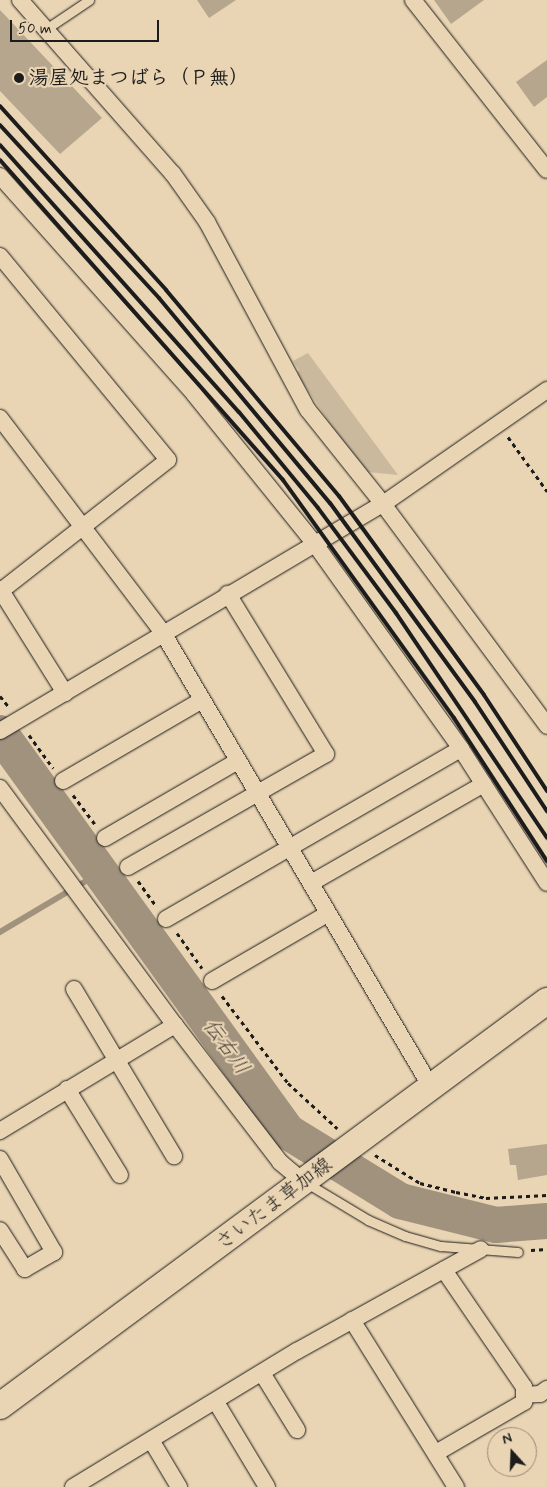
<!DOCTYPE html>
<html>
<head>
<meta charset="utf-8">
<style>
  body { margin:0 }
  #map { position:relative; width:547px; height:1487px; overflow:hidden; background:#e9d4b3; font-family:Mynerve,"Klee One",sans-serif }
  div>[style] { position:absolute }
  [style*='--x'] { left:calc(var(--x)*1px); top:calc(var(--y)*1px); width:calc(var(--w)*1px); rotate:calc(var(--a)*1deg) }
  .green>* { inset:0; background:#cbb99d }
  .stream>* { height:6px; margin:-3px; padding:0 3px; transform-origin:3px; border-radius:3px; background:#a1927e }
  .river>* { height:36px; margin:-18px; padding:0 18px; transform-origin:18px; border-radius:18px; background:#a1927e }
  .building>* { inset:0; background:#b6a68e }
  .path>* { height:3px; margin-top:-1.5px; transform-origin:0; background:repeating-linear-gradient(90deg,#1c1c1c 0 4px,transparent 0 8px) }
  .roads { filter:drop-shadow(0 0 1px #1c1c1c) drop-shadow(0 0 1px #1c1c1c) }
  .lane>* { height:9px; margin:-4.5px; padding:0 4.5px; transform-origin:4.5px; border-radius:4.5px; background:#e9d4b3 }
  .street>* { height:16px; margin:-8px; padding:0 8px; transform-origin:8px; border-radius:8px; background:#e9d4b3 }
  .primary>* { height:26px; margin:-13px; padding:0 13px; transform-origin:13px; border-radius:13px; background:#e9d4b3 }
  .rail>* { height:4px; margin:-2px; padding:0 2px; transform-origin:2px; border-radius:2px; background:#1c1c1c }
  .dots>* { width:14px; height:14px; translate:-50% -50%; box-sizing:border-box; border:2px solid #e9d4b3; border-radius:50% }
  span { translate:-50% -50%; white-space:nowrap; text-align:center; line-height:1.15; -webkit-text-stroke:4.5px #e9d4b3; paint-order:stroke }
  .poi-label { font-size:20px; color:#1c1c1c; font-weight:700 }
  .left { translate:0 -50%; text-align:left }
  .street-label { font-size:20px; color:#1c1c1c }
  .water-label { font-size:21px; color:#4b453e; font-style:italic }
  .north { position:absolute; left:487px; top:1427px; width:50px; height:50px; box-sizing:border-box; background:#e9d4b3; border:1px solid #978a77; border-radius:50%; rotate:340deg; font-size:14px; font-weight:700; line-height:20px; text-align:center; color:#1c1c1c }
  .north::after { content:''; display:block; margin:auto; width:18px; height:22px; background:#1c1c1c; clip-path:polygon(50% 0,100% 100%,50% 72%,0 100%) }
  .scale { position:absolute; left:10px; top:20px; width:149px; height:22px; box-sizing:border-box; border:2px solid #1c1c1c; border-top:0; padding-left:6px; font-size:15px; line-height:18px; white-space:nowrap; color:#1c1c1c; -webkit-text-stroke:4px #e9d4b3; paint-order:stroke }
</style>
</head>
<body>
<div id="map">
  <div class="green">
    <i style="clip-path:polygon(308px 353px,398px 475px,368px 472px,333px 428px,297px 374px,299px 370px,293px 361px)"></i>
  </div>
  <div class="stream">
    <i style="--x:0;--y:932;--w:117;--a:-30.7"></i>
  </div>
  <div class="river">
    <i style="--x:0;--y:733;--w:492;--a:54.2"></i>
    <i style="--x:288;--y:1132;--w:132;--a:31.6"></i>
    <i style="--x:400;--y:1201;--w:99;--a:14"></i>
    <i style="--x:496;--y:1225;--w:51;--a:-4.5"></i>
  </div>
  <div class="building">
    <i style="clip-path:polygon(197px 0,236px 0,209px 18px)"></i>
    <i style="clip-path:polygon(434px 0,484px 0,451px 24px)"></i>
    <i style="clip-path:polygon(0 10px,102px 118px,60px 154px,0 91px)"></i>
    <i style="clip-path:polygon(547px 60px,547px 97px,534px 107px,516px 82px)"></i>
    <i style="clip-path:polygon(547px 1144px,547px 1175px,518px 1180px,516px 1165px,510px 1165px,508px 1149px)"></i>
  </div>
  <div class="path">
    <i style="--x:508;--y:437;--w:67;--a:54.2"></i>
    <i style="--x:0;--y:696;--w:14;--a:51"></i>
    <i style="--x:29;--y:735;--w:41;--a:54"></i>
    <i style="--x:73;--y:795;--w:36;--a:53"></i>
    <i style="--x:138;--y:881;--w:31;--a:54"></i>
    <i style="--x:177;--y:933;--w:43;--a:54.5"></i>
    <i style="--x:222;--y:996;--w:109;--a:52.8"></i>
    <i style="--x:288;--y:1083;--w:67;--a:42.6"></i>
    <i style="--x:375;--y:1155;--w:53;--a:31.9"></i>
    <i style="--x:420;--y:1183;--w:37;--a:14"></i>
    <i style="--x:456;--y:1192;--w:31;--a:11"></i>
    <i style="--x:486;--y:1198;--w:61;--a:-2.8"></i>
    <i style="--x:531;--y:1250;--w:16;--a:-4"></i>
  </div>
  <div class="roads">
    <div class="lane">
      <i style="--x:46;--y:29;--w:52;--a:-34"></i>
      <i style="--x:305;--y:1182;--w:74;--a:31.1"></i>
      <i style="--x:368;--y:1220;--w:40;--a:23.4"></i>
      <i style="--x:405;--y:1236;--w:37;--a:16"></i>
      <i style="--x:441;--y:1246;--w:77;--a:4.5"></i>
    </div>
    <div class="street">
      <i style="--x:20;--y:0;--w:232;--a:48.7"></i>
      <i style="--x:173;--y:174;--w:59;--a:54.7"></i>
      <i style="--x:207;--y:222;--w:213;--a:61.8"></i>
      <i style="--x:308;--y:410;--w:120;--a:51.4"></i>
      <i style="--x:383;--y:504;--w:276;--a:53.5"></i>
      <i style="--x:413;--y:0;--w:216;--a:51.8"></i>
      <i style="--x:0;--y:176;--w:292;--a:48.3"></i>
      <i style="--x:194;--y:394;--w:193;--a:51.1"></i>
      <i style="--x:315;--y:544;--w:252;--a:54.5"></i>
      <i style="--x:461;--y:749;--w:159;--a:57.3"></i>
      <i style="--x:0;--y:256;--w:264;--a:50.5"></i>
      <i style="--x:168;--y:460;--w:212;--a:141.9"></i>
      <i style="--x:0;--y:418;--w:270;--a:52.8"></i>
      <i style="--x:163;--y:633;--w:527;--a:59.45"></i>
      <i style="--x:0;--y:589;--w:123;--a:58"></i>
      <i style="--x:0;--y:731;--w:445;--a:-30.7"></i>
      <i style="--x:383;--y:504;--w:200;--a:-34.8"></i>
      <i style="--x:63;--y:781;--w:161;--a:-30.2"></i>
      <i style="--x:0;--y:788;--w:295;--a:53.6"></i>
      <i style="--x:175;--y:1025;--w:205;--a:148.8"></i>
      <i style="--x:105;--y:838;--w:154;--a:-30.1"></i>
      <i style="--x:128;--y:867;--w:228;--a:-29.7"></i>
      <i style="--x:326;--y:754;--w:188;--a:-121.5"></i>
      <i style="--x:311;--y:883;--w:199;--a:-29.8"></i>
      <i style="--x:166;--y:919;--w:340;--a:-30"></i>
      <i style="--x:212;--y:981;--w:133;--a:-30.2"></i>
      <i style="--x:74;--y:989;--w:195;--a:59.1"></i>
      <i style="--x:175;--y:1025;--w:173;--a:52.5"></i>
      <i style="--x:280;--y:1162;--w:30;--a:40"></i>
      <i style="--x:67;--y:1089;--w:101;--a:58.4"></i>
      <i style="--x:0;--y:1159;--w:108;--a:59.9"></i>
      <i style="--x:54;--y:1252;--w:34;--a:150"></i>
      <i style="--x:25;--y:1269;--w:46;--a:-122.7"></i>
      <i style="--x:352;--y:1320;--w:197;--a:58.1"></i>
      <i style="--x:262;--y:1373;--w:67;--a:58.4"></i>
      <i style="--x:524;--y:1395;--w:16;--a:-4"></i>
      <i style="--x:540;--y:1394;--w:9;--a:-36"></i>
      <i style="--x:216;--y:1402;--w:99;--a:59"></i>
      <i style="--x:151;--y:1440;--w:55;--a:59.2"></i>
      <i style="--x:436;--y:1453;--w:102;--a:-30.1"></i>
      <i style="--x:524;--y:1402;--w:15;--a:-90"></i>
      <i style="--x:524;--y:1387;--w:142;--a:-124.4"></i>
      <i style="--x:73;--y:1487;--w:262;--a:-31.3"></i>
      <i style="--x:297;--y:1351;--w:210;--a:-29"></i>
    </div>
    <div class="primary">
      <i style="--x:0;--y:1406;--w:681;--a:-36.52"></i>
    </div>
  </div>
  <div class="rail">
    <i style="--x:0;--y:106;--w:248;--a:47.9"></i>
    <i style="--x:166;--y:290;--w:269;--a:50"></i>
    <i style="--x:339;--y:496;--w:246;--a:53.9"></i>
    <i style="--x:484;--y:695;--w:115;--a:56.7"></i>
    <i style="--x:0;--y:125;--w:235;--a:47.4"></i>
    <i style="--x:159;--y:298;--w:267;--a:50.2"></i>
    <i style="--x:330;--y:503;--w:246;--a:53.9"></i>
    <i style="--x:475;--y:702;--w:131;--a:56.6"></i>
    <i style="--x:0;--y:145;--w:358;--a:48.2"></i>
    <i style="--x:239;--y:412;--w:124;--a:50.5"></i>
    <i style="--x:318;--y:508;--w:131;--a:53.4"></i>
    <i style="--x:396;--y:613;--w:271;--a:56.1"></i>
    <i style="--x:0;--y:160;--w:427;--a:48.5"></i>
    <i style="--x:283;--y:480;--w:293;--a:54.3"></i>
    <i style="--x:454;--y:718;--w:171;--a:57"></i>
  </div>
  <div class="dots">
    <i style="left:19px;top:78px;background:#1c1c1c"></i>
  </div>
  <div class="poi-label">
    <span class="left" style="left:29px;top:78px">湯屋処まつばら（Ｐ無）</span>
  </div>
  <div class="street-label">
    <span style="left:274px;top:1204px;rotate:-37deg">さいたま草加線</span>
  </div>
  <div class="water-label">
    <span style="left:226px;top:1047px;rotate:54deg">伝右川</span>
  </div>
  <div class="north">N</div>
  <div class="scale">50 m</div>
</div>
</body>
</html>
